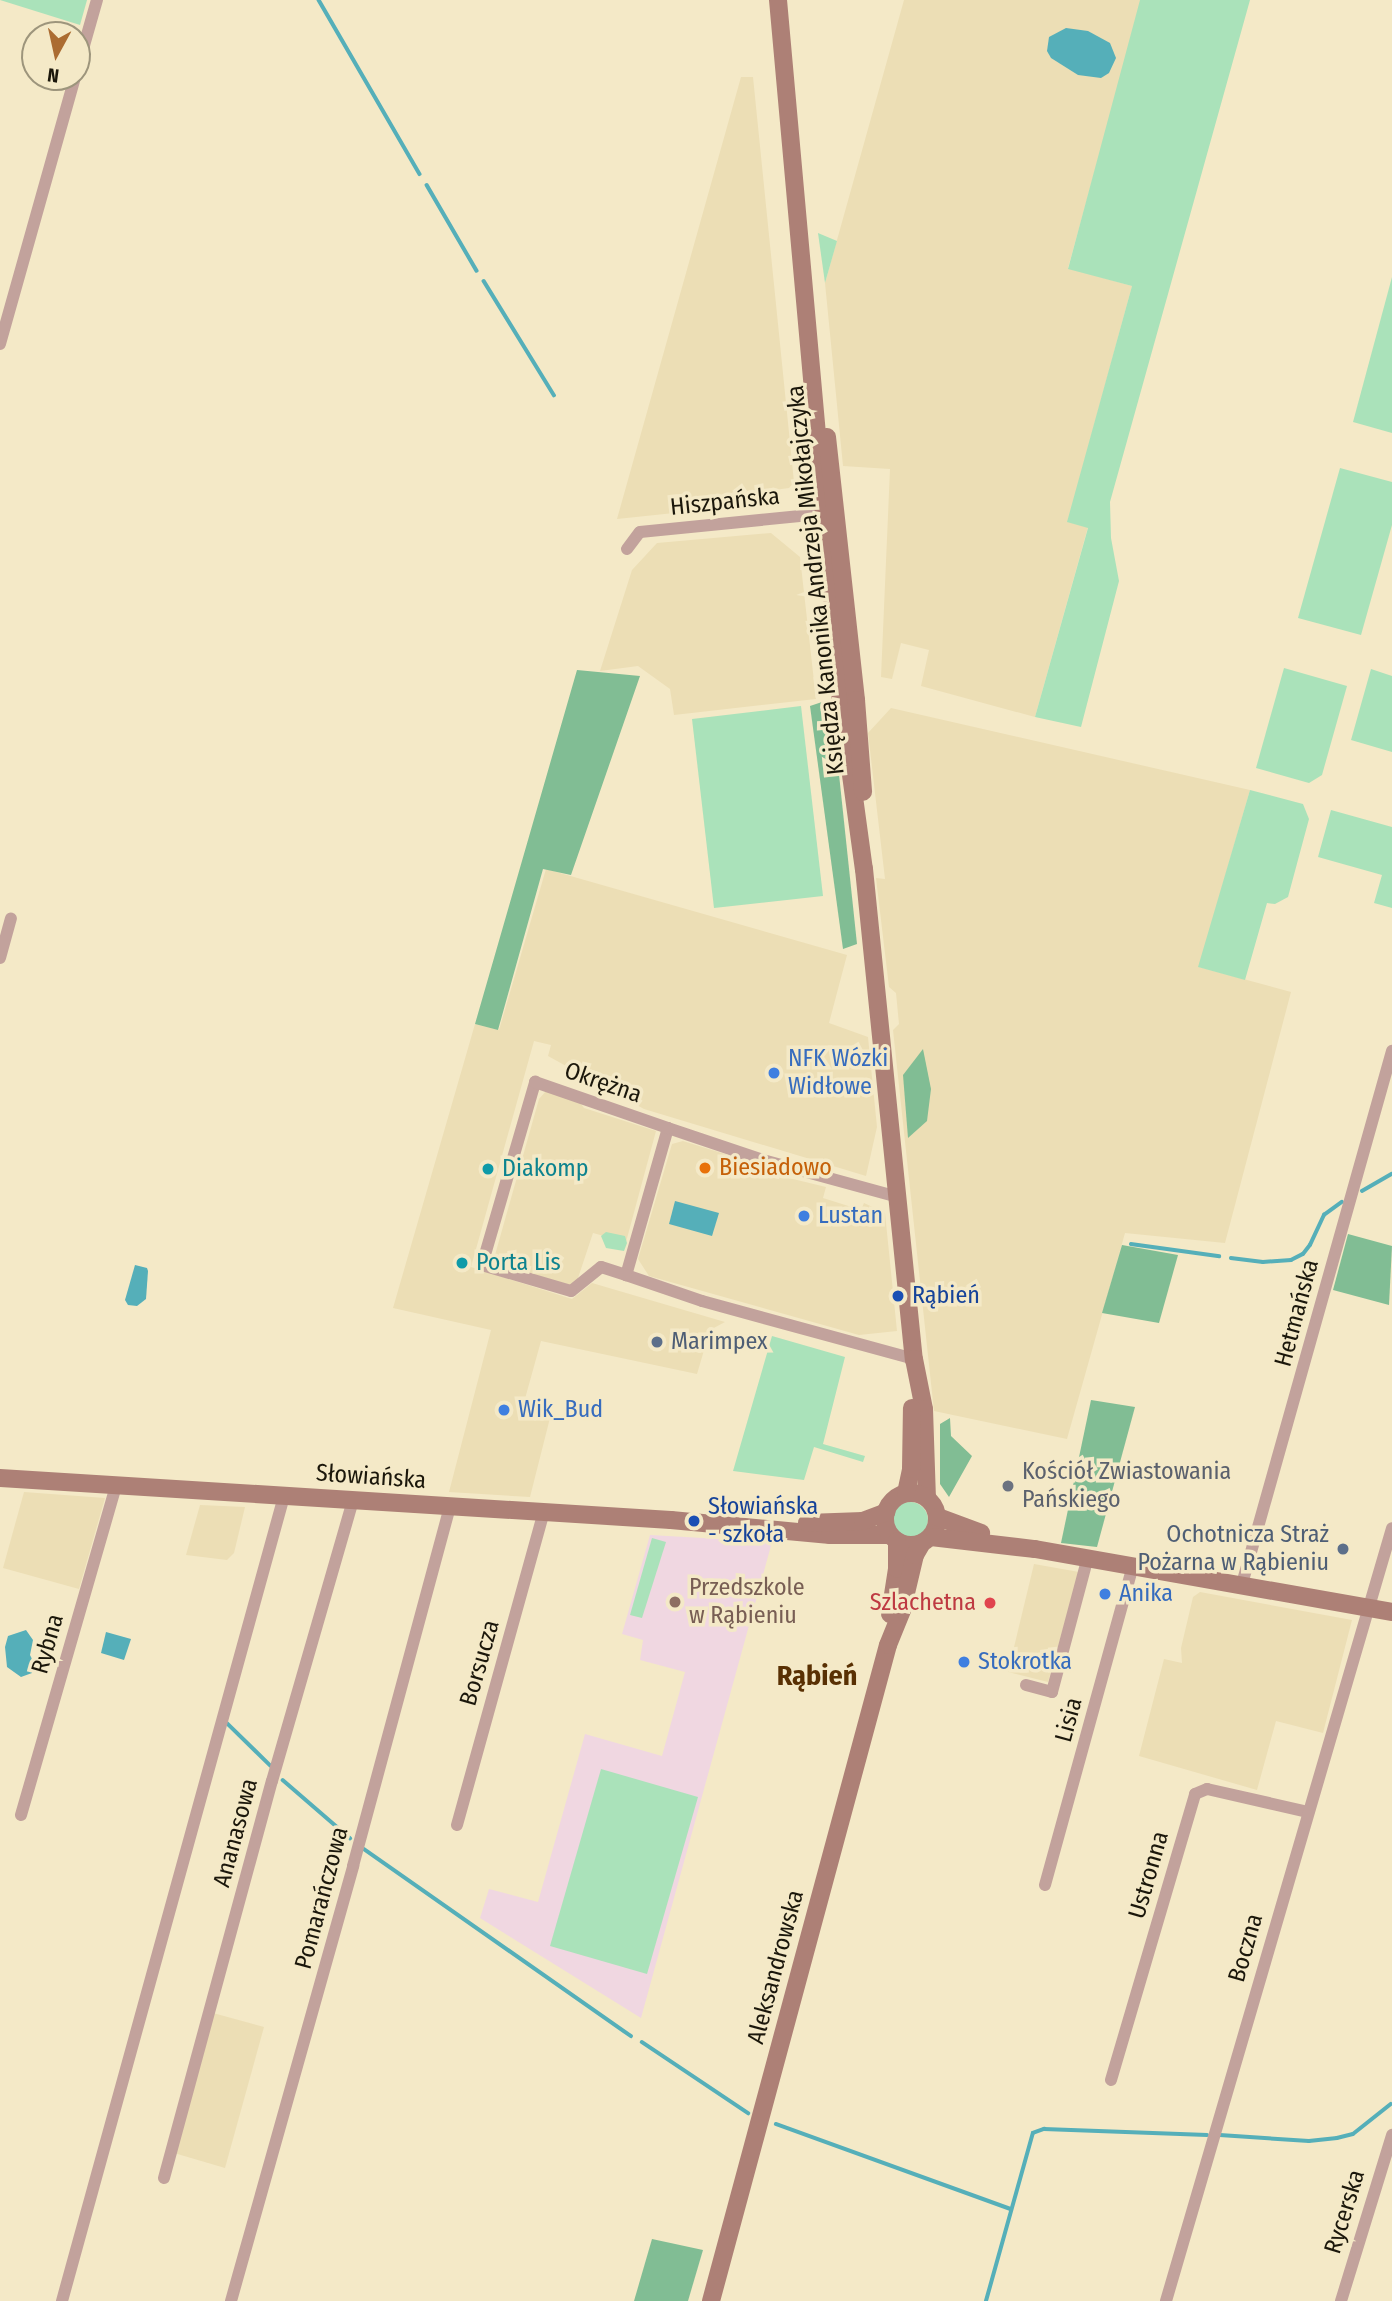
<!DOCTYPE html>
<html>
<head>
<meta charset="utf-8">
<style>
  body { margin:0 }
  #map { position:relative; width:1392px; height:2301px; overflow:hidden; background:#f4e9c7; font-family:"Fira Sans Condensed",sans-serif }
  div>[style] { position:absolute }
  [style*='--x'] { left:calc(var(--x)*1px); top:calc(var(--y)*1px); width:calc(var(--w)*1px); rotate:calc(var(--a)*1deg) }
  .built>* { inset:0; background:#ecdeb5 }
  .education>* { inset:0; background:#f0d7e1 }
  .green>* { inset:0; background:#aae2ba }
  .round { border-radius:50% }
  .forest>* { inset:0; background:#81bd94 }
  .water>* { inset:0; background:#55afb9 }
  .stream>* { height:3.5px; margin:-1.75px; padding:0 1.75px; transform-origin:1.75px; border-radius:1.75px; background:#55afb9 }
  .street>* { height:12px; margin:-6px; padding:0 6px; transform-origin:6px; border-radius:6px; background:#c2a29c }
  .secondary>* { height:18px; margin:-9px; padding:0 9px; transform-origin:9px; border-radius:9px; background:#ad8076 }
  .secondary>.ring { margin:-9px; padding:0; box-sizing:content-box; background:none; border:18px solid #ad8076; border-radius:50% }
  .dots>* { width:19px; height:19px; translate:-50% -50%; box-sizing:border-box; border:4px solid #f4e9c7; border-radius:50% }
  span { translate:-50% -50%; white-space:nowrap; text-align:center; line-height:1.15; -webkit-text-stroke:7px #f4e9c7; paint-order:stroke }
  .street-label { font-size:24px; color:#1b170b }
  .shop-label { font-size:24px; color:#366cbe }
  .left { translate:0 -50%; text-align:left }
  .food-label { font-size:24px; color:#c56008 }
  .culture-label { font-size:24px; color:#0d838f }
  .transit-label { font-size:24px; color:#164399 }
  .service-label { font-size:24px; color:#4e5e75 }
  .right { translate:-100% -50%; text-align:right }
  .worship-label { font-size:24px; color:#5b616d }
  .education-label { font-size:24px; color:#785e54 }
  .health-label { font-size:24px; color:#be3a42 }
  .quarter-label { font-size:28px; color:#593003; font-weight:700 }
  .north { position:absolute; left:21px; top:21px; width:70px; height:70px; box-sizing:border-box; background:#f4e9c7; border:2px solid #9d957c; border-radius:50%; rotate:188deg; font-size:19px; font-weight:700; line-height:28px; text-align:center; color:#1b170b }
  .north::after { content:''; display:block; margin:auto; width:24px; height:32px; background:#ab6c32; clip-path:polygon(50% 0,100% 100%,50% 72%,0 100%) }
</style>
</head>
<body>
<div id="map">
  <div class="built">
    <i style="clip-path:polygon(904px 0,1142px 0,1068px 268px,1132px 286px,1068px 521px,1088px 527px,1035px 717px,921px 686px,929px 650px,901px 643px,892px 679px,881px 677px,890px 469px,843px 466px,825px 283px)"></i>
    <i style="clip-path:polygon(741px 77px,753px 77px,794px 482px,789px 488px,767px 491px,769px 503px,617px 519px)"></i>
    <i style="clip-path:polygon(771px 533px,800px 557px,816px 699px,674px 715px,670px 689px,638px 666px,600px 671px,632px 570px,657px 543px)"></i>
    <i style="clip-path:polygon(891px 708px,1250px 790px,1199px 967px,1291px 992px,1225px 1243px,1125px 1233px,1067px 1439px,934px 1411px,893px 1030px,899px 1024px,896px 993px,889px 987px,876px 878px,885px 879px,868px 733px)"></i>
    <i style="clip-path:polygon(546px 869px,847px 955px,829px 1023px,868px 1037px,877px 1127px,866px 1176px,644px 1109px,548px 1056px,551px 1045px,534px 1041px,471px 1267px,572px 1299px,592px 1283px,725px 1322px,710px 1330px,697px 1374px,541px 1341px,523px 1406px,551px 1414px,530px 1497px,449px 1492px,491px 1330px,393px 1308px,475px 1024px,499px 1030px)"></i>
    <i style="clip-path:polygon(546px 1091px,579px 1101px,584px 1108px,656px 1131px,626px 1242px,593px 1233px,577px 1281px,570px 1285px,498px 1264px,495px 1255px,539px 1099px)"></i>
    <i style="clip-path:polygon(683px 1141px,741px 1159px,744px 1167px,826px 1187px,823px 1198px,861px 1210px,864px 1203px,885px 1213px,897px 1331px,859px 1335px,649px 1276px,638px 1259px,672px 1144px)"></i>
    <i style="clip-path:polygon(24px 1492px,105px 1498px,79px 1589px,3px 1568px)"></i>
    <i style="clip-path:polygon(200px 1505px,245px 1507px,234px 1553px,227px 1560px,186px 1555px)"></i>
    <i style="clip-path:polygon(1034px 1564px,1079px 1572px,1048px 1682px,1008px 1672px)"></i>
    <i style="clip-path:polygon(1200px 1592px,1352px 1620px,1323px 1733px,1276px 1721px,1257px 1790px,1139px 1756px,1164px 1659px,1182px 1663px,1181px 1648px,1193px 1597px)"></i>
    <i style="clip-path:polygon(213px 2013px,264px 2027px,225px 2168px,174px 2153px)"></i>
  </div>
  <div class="education">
    <i style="clip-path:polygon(650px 1535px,772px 1542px,641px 2018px,480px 1918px,489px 1889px,538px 1902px,585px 1734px,662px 1756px,685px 1672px,640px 1660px,643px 1640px,622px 1634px)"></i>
  </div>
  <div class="green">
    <i style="clip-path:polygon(0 0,87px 0,80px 25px)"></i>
    <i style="clip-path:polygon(1140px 0,1250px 0,1110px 502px,1111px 538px,1119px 581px,1081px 727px,1035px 717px,1088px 528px,1067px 522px,1132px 286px,1068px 269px)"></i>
    <i style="clip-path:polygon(818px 233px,837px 241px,825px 283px)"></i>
    <i style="clip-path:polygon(1392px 277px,1392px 433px,1353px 422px)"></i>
    <i style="clip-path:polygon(1340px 468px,1392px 482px,1392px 525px,1361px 635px,1298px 618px)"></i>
    <i style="clip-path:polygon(1284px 668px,1347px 686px,1322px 775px,1309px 783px,1256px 768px)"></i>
    <i style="clip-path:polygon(1371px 669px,1392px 676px,1392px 752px,1351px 740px)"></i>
    <i style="clip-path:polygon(801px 706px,823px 896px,714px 908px,692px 719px)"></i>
    <i style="clip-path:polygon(1250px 790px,1303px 804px,1309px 819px,1288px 897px,1275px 904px,1267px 903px,1245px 980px,1198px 967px)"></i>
    <i style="clip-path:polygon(1331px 810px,1392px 827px,1392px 908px,1374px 903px,1382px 875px,1318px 857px)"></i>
    <i style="clip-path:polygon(606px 1232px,625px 1236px,627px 1243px,624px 1251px,606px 1248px,601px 1236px)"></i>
    <i style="clip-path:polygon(772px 1336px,845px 1357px,823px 1444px,865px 1456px,863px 1462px,814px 1447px,804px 1480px,733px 1471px)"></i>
    <i class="round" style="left:892px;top:1502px;width:36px;height:36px"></i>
    <i style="clip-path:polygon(652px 1538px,666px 1542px,642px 1618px,630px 1615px)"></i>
    <i style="clip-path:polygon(601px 1769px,698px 1797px,647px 1974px,550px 1946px)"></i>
  </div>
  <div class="forest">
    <i style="clip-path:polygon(577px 670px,640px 676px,571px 875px,543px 869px,498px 1030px,475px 1024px)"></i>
    <i style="clip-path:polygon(831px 699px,857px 944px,843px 949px,810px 706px)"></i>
    <i style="clip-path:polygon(923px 1049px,931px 1089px,927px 1121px,908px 1138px,903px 1075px)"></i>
    <i style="clip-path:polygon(1348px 1234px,1392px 1246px,1389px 1305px,1333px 1290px)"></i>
    <i style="clip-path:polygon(1122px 1245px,1178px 1255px,1159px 1323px,1102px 1313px)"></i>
    <i style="clip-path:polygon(1091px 1400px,1135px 1407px,1097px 1547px,1061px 1543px)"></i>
    <i style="clip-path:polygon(950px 1418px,951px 1436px,972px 1456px,949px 1497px,940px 1484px,940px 1424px)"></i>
    <i style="clip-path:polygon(652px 2239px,703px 2250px,688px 2301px,634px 2301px)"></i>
  </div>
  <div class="water">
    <i style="clip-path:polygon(1066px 28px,1088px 31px,1110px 43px,1116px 58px,1109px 73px,1101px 78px,1078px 75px,1051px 58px,1047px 51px,1049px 37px)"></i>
    <i style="clip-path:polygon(675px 1201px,719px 1213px,712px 1236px,669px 1224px)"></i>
    <i style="clip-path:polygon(135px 1265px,147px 1268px,148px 1271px,146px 1299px,137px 1306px,128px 1305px,125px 1300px)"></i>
    <i style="clip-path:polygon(26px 1630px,33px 1640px,30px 1655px,34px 1663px,32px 1673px,21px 1677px,7px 1667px,5px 1647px,8px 1636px)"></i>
    <i style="clip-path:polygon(106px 1632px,131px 1639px,124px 1660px,101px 1653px)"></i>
  </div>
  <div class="stream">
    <i style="--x:319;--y:0;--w:201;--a:59.9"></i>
    <i style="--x:427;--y:185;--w:99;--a:59.8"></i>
    <i style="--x:484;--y:281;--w:134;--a:58.4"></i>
    <i style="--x:1362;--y:1191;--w:34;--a:-30"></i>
    <i style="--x:1131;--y:1244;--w:89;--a:7.8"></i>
    <i style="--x:1231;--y:1258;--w:32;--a:7"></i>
    <i style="--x:1263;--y:1262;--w:28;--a:-4"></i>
    <i style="--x:1291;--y:1260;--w:13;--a:-27"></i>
    <i style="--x:1303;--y:1254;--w:11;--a:-52"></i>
    <i style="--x:1310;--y:1245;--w:33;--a:-65"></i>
    <i style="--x:1324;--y:1215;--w:22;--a:-36"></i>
    <i style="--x:226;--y:1722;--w:62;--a:44.3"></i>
    <i style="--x:283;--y:1780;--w:89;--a:40.9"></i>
    <i style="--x:364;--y:1849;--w:326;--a:35"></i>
    <i style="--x:642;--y:2042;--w:128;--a:33.8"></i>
    <i style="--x:776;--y:2124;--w:250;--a:19.9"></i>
    <i style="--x:1220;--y:2135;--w:89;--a:3.9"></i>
    <i style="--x:1309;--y:2141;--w:28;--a:-6"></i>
    <i style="--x:1337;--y:2138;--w:16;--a:-14"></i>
    <i style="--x:1353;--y:2134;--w:48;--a:-38.3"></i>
    <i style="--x:986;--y:2301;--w:174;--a:-74.4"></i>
    <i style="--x:1033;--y:2133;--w:12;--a:-20"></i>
    <i style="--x:1044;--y:2129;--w:163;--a:2.1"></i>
  </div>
  <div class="street">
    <i style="--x:77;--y:70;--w:73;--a:-74.1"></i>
    <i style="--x:0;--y:344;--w:277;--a:-74.3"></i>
    <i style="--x:627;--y:549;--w:21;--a:-53"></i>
    <i style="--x:640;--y:532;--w:191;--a:-5.7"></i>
    <i style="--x:0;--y:958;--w:41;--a:-74.6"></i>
    <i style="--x:898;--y:1197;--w:140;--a:-164.7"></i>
    <i style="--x:763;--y:1160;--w:100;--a:-161.4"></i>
    <i style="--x:668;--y:1128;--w:153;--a:105.9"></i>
    <i style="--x:626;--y:1275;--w:80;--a:18.9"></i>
    <i style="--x:702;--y:1301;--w:220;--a:15.3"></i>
    <i style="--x:626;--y:1275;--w:26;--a:-162"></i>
    <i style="--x:601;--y:1267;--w:38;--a:141"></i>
    <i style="--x:571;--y:1291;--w:93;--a:-163.7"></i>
    <i style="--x:482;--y:1265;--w:191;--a:-73.8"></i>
    <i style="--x:535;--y:1082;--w:141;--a:19.1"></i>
    <i style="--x:1242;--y:1584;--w:554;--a:-74.28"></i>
    <i style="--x:1026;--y:1685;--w:27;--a:15"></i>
    <i style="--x:1052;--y:1692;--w:137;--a:-75.1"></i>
    <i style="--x:21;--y:1815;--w:343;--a:-73.9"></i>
    <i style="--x:457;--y:1825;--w:325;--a:-74.5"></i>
    <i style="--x:1045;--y:1885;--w:331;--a:-74.6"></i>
    <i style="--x:1111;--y:2080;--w:298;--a:-73.6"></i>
    <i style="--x:1195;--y:1794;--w:13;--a:-23"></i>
    <i style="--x:1207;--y:1789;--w:104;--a:12.8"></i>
    <i style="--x:164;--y:2178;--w:411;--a:-74.8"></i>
    <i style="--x:272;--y:1781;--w:292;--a:-73.9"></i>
    <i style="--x:62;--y:2301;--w:835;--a:-74.58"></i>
    <i style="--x:231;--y:2301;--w:452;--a:-74.3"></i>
    <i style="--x:353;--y:1866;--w:373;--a:-74.9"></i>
    <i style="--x:1166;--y:2301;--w:805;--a:-73.7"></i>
    <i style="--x:1341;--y:2301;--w:174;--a:-72.9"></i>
  </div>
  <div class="secondary">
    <i style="--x:778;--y:0;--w:705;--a:84.87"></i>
    <i style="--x:841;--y:702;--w:169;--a:82.2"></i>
    <i style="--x:864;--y:869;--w:493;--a:84.2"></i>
    <i style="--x:914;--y:1359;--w:51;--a:78.7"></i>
    <i style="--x:924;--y:1409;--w:89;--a:88.1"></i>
    <i style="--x:827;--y:437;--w:265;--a:83.7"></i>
    <i style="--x:856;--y:700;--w:92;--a:85.6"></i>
    <i style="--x:0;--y:1478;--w:672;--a:3.58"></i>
    <i style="--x:671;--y:1520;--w:160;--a:5.4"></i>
    <i style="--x:830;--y:1535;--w:60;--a:0"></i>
    <i class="ring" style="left:885px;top:1493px;width:34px;height:34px"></i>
    <i style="--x:906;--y:1493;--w:25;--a:-78"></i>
    <i style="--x:911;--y:1469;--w:61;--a:-89.1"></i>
    <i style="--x:938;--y:1517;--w:46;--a:20.4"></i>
    <i style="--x:807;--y:1523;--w:56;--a:-2"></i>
    <i style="--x:863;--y:1521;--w:25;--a:-21"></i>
    <i style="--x:931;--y:1537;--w:105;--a:6.6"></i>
    <i style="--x:1035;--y:1549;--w:363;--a:10"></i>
    <i style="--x:890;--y:1614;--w:46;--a:-81.2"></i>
    <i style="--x:897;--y:1569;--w:28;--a:-90"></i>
    <i style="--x:711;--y:2301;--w:679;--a:-74.9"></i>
    <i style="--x:888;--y:1645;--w:38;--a:-68"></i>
    <i style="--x:902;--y:1610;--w:57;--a:-76.7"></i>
    <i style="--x:915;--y:1555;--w:14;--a:-60"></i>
  </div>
  <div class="dots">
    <i style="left:774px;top:1073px;background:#3f7fe0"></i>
    <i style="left:705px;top:1168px;background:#e8710a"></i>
    <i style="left:488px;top:1169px;background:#0f9aa8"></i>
    <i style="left:804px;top:1216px;background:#3f7fe0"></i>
    <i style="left:462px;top:1263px;background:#0f9aa8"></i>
    <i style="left:898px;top:1296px;background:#1a4fb4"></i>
    <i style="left:657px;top:1342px;background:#5c6f8a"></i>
    <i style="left:504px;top:1410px;background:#3f7fe0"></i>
    <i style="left:1008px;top:1486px;background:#6b7280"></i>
    <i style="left:694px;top:1521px;background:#1a4fb4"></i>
    <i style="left:1343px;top:1549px;background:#5c6f8a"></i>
    <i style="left:1105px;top:1594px;background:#3f7fe0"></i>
    <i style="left:675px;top:1602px;background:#8d6e63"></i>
    <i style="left:990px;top:1603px;background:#e0444e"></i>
    <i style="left:964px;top:1662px;background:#3f7fe0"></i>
  </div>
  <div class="street-label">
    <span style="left:725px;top:502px;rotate:-6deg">Hiszpańska</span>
    <span style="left:816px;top:580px;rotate:-96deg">Księdza Kanonika Andrzeja Mikołajczyka</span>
    <span style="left:603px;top:1083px;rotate:19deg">Okrężna</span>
    <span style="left:1297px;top:1313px;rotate:-75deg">Hetmańska</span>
    <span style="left:371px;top:1477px;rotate:4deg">Słowiańska</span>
    <span style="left:48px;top:1644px;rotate:-74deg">Rybna</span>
    <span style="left:480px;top:1663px;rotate:-74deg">Borsucza</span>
    <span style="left:1069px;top:1720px;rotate:-75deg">Lisia</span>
    <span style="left:236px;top:1833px;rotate:-75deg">Ananasowa</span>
    <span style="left:1149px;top:1875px;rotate:-74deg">Ustronna</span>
    <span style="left:322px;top:1898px;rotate:-75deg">Pomarańczowa</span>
    <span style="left:1246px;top:1948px;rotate:-74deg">Boczna</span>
    <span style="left:776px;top:1967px;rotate:-75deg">Aleksandrowska</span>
    <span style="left:1345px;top:2212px;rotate:-73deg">Rycerska</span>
  </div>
  <div class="shop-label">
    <span class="left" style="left:788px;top:1073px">NFK Wózki<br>Widłowe</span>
    <span class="left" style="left:818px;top:1216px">Lustan</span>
    <span class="left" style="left:518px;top:1410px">Wik_Bud</span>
    <span class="left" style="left:1119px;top:1594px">Anika</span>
    <span class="left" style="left:978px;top:1662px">Stokrotka</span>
  </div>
  <div class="food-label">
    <span class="left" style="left:719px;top:1168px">Biesiadowo</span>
  </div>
  <div class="culture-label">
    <span class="left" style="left:502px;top:1169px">Diakomp</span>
    <span class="left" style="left:476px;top:1263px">Porta Lis</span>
  </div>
  <div class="transit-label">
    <span class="left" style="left:912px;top:1296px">Rąbień</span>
    <span class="left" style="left:708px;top:1521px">Słowiańska<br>- szkoła</span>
  </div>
  <div class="service-label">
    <span class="left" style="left:671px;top:1342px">Marimpex</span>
    <span class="right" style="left:1329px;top:1549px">Ochotnicza Straż<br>Pożarna w Rąbieniu</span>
  </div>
  <div class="worship-label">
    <span class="left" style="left:1022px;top:1486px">Kościół Zwiastowania<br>Pańskiego</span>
  </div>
  <div class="education-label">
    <span class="left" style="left:689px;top:1602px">Przedszkole<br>w Rąbieniu</span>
  </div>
  <div class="health-label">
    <span class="right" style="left:976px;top:1603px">Szlachetna</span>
  </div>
  <div class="quarter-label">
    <span style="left:817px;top:1676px">Rąbień</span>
  </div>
  <div class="north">N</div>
</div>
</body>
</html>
